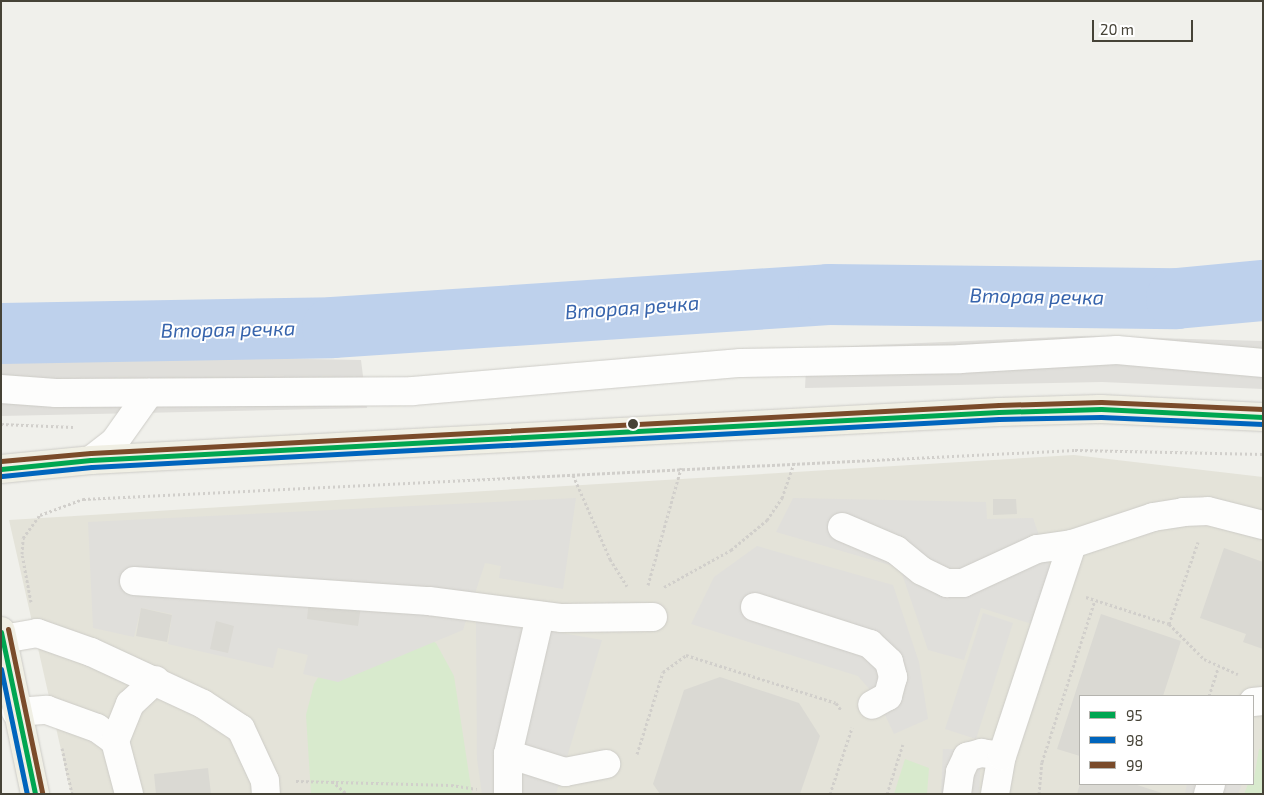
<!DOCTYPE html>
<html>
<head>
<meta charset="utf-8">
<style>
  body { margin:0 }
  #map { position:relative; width:1264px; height:795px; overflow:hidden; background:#f0f0eb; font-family:"Exo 2",sans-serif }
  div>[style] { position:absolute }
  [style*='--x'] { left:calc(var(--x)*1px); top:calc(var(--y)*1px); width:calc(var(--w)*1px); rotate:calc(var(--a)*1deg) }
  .residential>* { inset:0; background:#e4e3d9 }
  .green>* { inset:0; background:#d8eacd }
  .parking>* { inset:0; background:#e0dfdb }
  .river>* { height:61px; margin:-30.5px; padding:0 30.5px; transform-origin:30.5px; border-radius:30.5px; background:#bed1ec }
  .building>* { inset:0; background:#dad9d3 }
  .path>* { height:3px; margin-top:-1.5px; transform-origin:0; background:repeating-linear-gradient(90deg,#d1cfcb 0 2.5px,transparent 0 5px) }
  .roads { filter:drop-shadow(0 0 1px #cdccc7) drop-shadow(0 0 1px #cdccc7) }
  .minor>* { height:28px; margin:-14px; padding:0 14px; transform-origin:14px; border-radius:14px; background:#fdfdfc }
  .major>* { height:28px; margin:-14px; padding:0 14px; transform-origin:14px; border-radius:14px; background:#f0efe4 }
  .bus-1>* { height:5px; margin:-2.5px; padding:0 2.5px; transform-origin:2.5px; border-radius:2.5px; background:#00a651 }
  .bus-2>* { height:5px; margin:-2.5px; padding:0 2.5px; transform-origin:2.5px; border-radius:2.5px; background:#0065bd }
  .bus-3>* { height:5px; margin:-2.5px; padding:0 2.5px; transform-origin:2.5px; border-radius:2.5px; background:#7a4b2a }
  .dots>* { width:14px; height:14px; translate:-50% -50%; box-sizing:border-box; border:2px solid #fff; border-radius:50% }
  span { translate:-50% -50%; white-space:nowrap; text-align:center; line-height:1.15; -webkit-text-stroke:4px #fff; paint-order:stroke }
  .water-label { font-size:20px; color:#3764ac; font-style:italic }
  .frame { position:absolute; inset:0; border:2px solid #464337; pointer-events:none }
  .legend { position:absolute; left:1079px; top:695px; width:175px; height:90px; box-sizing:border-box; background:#fff; border:1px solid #b5b4af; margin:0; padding:6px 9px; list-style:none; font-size:15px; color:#464337 }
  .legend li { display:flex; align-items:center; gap:10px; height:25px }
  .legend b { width:25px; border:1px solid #b5b4af }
  .scale { position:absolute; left:1092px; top:20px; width:101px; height:22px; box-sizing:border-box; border:2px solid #464337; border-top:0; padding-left:6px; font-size:15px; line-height:18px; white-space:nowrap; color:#464337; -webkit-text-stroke:4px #fff; paint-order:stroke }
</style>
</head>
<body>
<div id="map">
  <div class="residential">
    <i style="clip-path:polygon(evenodd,1074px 455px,1263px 477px,1263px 794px,71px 794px,9px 520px,1074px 455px,1080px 696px,1253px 696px,1253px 784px,1080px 784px,1080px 696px)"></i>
  </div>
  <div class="green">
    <i style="clip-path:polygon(417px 633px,436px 643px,454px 676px,472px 794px,311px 794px,306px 715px,314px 684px,319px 676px)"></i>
    <i style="clip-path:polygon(1259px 749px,1263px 750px,1263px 794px,1244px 794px,1248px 784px,1253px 784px)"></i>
    <i style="clip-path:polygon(905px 759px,929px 768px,927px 794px,894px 794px)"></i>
  </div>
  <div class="parking">
    <i style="clip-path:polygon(1082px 336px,1263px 341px,1263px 389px,1102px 382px,805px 388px,807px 348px)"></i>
    <i style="clip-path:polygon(1px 353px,361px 360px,367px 408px,1px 416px)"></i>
    <i style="clip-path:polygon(576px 498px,563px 589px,499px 578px,501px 566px,485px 563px,463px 630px,338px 682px,303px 674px,308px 655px,278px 648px,273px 668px,168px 644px,172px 614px,141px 608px,134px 637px,93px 628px,88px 522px)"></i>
    <i style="clip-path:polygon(793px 498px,986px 502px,987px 519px,1033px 518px,1051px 570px,1032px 624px,981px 608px,964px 660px,928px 650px,900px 568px,776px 532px)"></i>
    <i style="clip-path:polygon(757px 546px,893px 585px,919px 662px,928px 719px,894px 734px,877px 698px,858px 676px,691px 624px,714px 577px)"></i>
    <i style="clip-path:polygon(983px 613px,1013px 623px,976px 739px,945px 729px)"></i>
    <i style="clip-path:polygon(476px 618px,602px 640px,556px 794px,482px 794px,477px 759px)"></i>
    <i style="clip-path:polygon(943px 749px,981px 750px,979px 794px,941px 794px)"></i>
    <i style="clip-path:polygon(1187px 784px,1242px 784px,1238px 794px,1185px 794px)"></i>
  </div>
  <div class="river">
    <i style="--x:1;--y:333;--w:331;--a:-1"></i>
    <i style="--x:332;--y:327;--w:497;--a:-3.8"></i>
    <i style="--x:828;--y:294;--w:348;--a:0.7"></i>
    <i style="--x:1176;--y:298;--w:87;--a:-5.3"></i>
  </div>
  <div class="building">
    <i style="clip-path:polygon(993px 499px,1016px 499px,1017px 514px,993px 515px)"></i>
    <i style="clip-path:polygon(1224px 548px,1263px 562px,1263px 649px,1243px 642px,1246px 634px,1200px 618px)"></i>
    <i style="clip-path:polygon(309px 599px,361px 606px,358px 626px,307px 619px)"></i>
    <i style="clip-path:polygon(141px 608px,172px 615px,167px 642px,136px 636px)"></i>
    <i style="clip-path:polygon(1101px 614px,1181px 641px,1163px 696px,1080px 696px,1080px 756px,1057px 749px)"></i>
    <i style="clip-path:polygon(216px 621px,234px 626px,228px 653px,210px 649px)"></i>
    <i style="clip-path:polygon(720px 677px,799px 703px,820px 736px,800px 794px,660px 794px,653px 784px,684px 690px)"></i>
    <i style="clip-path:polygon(208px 768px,211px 794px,156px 794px,154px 774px)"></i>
    <i style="clip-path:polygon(1080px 784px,1134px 784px,1162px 793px,1077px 794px)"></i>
  </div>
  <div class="path">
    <i style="--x:1;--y:424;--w:72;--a:2.4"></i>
    <i style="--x:573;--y:475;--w:92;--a:66.2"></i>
    <i style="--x:610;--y:559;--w:32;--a:58"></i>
    <i style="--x:648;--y:585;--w:122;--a:-74.2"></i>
    <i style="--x:664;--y:587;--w:77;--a:-28.9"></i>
    <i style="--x:731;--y:550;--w:47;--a:-39.8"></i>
    <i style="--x:767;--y:520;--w:27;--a:-56"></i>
    <i style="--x:782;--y:498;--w:39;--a:-71"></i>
    <i style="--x:1086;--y:597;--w:87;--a:18"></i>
    <i style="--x:1169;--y:624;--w:49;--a:45"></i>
    <i style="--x:1204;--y:659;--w:37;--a:24"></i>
    <i style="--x:31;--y:602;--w:49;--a:-100.6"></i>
    <i style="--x:22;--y:554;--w:16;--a:-86"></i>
    <i style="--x:23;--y:538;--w:29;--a:-54"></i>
    <i style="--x:40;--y:515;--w:46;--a:-20.4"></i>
    <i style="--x:83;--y:499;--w:993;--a:-2.83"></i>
    <i style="--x:1075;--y:450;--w:188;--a:1.2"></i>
    <i style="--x:1169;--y:624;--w:87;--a:-70.5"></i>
    <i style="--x:1209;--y:696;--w:29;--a:-72"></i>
    <i style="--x:62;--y:748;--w:47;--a:77.7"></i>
    <i style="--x:637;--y:754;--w:86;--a:-72.4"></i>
    <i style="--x:663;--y:672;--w:29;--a:-36"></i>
    <i style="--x:686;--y:655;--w:157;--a:17.7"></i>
    <i style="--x:836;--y:703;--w:9;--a:54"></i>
    <i style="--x:296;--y:781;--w:155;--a:1.5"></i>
    <i style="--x:451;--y:785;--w:26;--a:9"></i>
    <i style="--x:332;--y:781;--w:20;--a:41"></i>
    <i style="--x:830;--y:794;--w:70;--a:-71.6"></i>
    <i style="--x:887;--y:794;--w:52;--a:-72.3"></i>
    <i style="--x:1039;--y:794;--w:32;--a:-85"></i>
    <i style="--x:1042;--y:762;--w:170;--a:-71.9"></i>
  </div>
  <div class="roads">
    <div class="minor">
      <i style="--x:1;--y:389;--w:55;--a:4.2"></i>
      <i style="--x:56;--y:393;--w:357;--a:-0.3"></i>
      <i style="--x:413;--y:391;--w:329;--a:-4.9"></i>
      <i style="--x:741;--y:363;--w:219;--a:-1"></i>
      <i style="--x:960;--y:359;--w:157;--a:-3.3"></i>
      <i style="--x:1117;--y:350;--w:147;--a:5.1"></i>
      <i style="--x:91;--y:460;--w:31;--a:-38"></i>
      <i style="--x:115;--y:441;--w:59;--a:-54.7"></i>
      <i style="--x:842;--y:527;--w:59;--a:23.1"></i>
      <i style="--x:896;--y:550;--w:33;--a:39"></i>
      <i style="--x:922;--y:571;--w:28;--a:26"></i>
      <i style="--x:947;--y:583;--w:16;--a:0"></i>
      <i style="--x:963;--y:583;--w:81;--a:-24.7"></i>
      <i style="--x:1037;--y:549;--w:35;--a:-8"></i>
      <i style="--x:134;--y:581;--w:296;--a:3.9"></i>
      <i style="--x:429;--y:601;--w:134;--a:7.3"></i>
      <i style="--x:562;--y:618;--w:91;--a:-0.6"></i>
      <i style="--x:755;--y:607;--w:121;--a:17.8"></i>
      <i style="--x:870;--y:644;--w:26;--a:43"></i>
      <i style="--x:889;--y:662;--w:16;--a:75"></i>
      <i style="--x:893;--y:677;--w:20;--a:105"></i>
      <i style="--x:888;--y:696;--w:18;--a:151"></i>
      <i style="--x:3;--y:639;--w:35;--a:-10"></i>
      <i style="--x:37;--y:633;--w:57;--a:19.4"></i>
      <i style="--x:91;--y:652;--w:123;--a:24.9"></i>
      <i style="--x:203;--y:704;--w:45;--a:33.3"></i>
      <i style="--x:241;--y:729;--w:57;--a:65.2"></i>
      <i style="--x:265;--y:781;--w:13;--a:86"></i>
      <i style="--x:1253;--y:702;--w:10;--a:-6"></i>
      <i style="--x:16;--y:712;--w:31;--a:-4"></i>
      <i style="--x:47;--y:710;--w:53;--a:19.8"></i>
      <i style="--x:97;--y:728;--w:22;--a:36"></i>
      <i style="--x:115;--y:741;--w:55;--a:75.2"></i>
      <i style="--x:115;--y:741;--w:40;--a:-68"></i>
      <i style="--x:130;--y:704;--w:35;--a:-43"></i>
      <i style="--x:508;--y:754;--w:60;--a:17.5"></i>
      <i style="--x:565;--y:772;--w:42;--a:-11"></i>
      <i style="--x:508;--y:794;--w:40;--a:-90"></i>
      <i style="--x:508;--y:754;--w:142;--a:-76.9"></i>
      <i style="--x:957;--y:794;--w:22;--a:-82"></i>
      <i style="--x:960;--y:772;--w:17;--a:-65"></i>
      <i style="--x:967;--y:757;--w:15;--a:-16"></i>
      <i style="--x:981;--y:753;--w:21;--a:8"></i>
      <i style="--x:995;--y:794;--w:39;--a:-80"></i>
      <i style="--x:1002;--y:756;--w:223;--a:-71.7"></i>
      <i style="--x:1072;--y:544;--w:85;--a:-18.4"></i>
      <i style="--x:1153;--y:517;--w:30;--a:-9"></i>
      <i style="--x:1183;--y:512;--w:25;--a:-2"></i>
      <i style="--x:1208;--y:511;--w:57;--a:14.3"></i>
      <i style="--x:1208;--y:794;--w:10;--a:-73"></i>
    </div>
    <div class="major">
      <i style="--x:1;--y:469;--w:90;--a:-5.7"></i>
      <i style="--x:91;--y:460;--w:909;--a:-3.03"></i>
      <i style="--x:999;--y:412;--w:102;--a:-1.7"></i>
      <i style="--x:1101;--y:409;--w:162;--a:2.8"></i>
      <i style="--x:1;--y:631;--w:167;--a:78.2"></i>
    </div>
  </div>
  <div class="bus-1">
    <i style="--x:1;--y:469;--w:90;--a:-5.7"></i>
    <i style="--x:91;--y:460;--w:909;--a:-3.03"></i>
    <i style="--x:999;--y:412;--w:102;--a:-1.7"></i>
    <i style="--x:1101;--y:409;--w:162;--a:2.8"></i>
    <i style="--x:1;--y:632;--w:166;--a:78.1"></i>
  </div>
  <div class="bus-2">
    <i style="--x:2;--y:476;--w:90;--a:-5.7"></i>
    <i style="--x:92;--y:467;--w:908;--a:-3.03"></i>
    <i style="--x:999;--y:419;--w:102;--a:-1.1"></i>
    <i style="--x:1101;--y:417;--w:162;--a:2.5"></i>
    <i style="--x:1;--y:669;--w:128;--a:78.3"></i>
  </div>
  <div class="bus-3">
    <i style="--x:1;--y:461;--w:90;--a:-5.1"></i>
    <i style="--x:91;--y:453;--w:909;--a:-3.03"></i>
    <i style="--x:999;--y:405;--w:102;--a:-1.7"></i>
    <i style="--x:1101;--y:402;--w:162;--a:2.5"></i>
    <i style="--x:8;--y:629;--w:167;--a:78.2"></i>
  </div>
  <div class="dots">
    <i style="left:633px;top:424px;background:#464337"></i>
  </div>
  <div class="water-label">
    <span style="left:1037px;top:296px;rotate:1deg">Вторая речка</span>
    <span style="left:632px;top:307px;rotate:-4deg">Вторая речка</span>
    <span style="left:228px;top:329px;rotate:-1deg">Вторая речка</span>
  </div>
  <div class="frame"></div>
  <ul class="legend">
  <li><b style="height:6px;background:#00a651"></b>95</li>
  <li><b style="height:6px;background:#0065bd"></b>98</li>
  <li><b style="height:6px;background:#7a4b2a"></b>99</li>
  </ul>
  <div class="scale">20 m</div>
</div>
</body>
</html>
